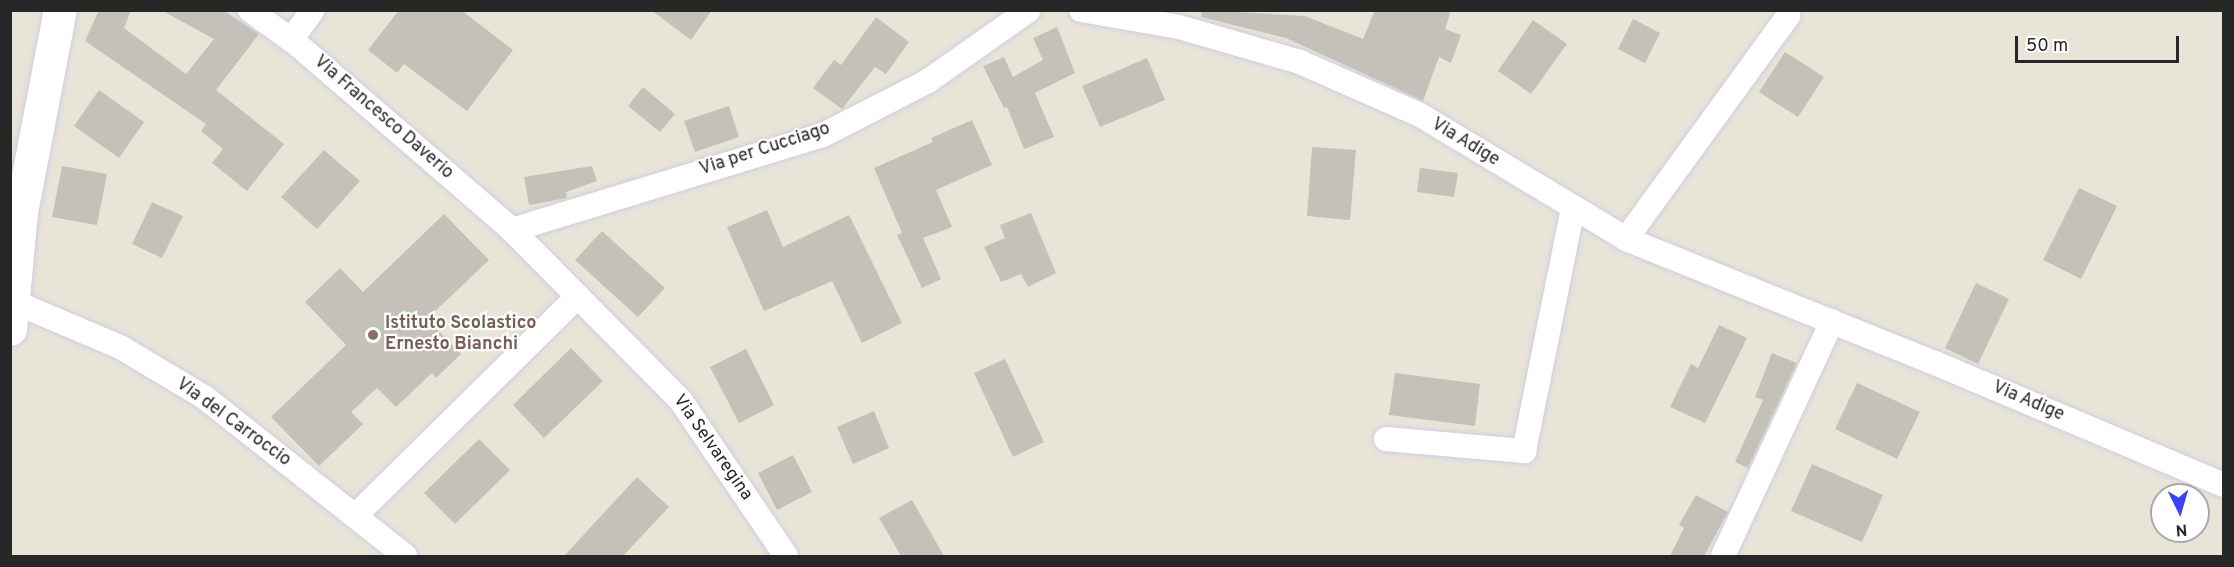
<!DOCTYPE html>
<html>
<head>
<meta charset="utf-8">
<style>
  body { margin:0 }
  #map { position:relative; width:2234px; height:567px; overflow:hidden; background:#e9e4d8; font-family:Overpass,sans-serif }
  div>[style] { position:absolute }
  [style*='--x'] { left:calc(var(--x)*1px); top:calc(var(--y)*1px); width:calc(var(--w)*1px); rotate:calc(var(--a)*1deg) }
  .building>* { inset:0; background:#c4c1b8 }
  .roads { filter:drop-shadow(0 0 2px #cdcee0) drop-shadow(0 0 2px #cdcee0) }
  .minor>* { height:24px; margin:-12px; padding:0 12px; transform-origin:12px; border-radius:12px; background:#fff }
  .secondary>* { height:33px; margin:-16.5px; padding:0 16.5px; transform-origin:16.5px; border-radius:16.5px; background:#fff }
  .dots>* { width:16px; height:16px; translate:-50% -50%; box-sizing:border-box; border:3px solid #fff; border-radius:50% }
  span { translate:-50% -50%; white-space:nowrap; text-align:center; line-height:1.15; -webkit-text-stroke:4.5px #fff; paint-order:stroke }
  .street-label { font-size:18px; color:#272727 }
  .education-label { font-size:18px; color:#785e54; font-weight:700 }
  .left { translate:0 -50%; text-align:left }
  .frame { position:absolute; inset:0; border:12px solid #272727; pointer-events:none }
  .north { position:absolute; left:2150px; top:483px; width:60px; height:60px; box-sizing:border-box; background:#fff; border:2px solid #a9a9a9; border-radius:50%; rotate:175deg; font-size:16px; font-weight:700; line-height:24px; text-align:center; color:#272727 }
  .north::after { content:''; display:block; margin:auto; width:21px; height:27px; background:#3943f5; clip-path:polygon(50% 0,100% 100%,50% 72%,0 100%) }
  .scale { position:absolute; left:2015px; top:36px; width:164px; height:27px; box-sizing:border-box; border:3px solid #272727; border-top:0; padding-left:8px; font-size:18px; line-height:21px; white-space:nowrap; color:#272727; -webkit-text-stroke:4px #fff; paint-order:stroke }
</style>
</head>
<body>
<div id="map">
  <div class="building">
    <i style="clip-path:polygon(99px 10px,131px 10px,124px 28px,186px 74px,214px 39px,161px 10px,223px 10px,259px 34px,216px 90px,284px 144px,247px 191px,212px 163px,223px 149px,201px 131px,206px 124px,85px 41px)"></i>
    <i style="clip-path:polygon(399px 10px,461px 10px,513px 50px,467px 111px,404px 64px,397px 73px,368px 50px)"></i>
    <i style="clip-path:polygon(651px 10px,712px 10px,691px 40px)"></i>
    <i style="clip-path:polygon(1202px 10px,1305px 16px,1363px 39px,1375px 10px,1451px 10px,1445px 29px,1461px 35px,1451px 63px,1439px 57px,1423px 101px,1286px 38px,1201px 17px)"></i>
    <i style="clip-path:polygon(876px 17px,909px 42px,886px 74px,875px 67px,842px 109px,813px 88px,834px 60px,841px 65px)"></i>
    <i style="clip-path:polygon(1633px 19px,1660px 33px,1645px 63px,1618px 49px)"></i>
    <i style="clip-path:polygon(1533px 20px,1567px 44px,1531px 94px,1498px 71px)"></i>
    <i style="clip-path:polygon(1057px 27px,1075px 73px,1035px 93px,1054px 137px,1024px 149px,1007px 107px,1004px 108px,983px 66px,1004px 57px,1013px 77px,1043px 60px,1033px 38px)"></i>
    <i style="clip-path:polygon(1785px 52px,1824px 77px,1798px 117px,1759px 92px)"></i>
    <i style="clip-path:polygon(1147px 58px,1165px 100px,1100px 127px,1082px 86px)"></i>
    <i style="clip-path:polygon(643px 87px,675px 114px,660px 132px,628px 106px)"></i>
    <i style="clip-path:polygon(99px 90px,144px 122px,119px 158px,74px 126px)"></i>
    <i style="clip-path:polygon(729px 106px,739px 137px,695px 152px,684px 121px)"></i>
    <i style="clip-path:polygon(972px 120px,992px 165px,936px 190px,952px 227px,923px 238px,941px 279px,922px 288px,897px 235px,902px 233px,874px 168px,933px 142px,931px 138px)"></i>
    <i style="clip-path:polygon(1312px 147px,1356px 150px,1350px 220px,1307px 216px)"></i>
    <i style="clip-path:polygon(324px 150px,360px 181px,317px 229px,281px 197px)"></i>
    <i style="clip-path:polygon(62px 166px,107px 174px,97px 225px,52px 217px)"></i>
    <i style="clip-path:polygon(592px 166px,597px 181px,566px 192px,567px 198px,529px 205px,524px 177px)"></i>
    <i style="clip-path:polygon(1420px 168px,1458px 173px,1454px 197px,1417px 192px)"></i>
    <i style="clip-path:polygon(2079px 188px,2117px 206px,2081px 279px,2043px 260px)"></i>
    <i style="clip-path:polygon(152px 202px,183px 216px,162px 258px,132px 244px)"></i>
    <i style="clip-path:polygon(767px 210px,783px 247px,849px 215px,902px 323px,862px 343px,832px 281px,764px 311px,727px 227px)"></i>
    <i style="clip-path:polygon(1031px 213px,1056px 273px,1028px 287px,1021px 274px,1001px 282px,984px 247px,1005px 238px,1000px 225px)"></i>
    <i style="clip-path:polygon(444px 214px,489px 260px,427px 319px,461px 354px,436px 378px,432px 373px,396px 407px,377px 388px,351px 412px,363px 424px,319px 466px,271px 417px,346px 345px,305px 302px,340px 268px,363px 292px)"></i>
    <i style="clip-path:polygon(602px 231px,665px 288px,638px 317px,575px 260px)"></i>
    <i style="clip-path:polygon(1976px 283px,2009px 299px,1978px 364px,1945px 348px)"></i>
    <i style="clip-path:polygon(1719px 325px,1747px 338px,1705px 423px,1670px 407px,1691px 364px,1698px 368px)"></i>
    <i style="clip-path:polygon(571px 348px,603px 381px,544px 438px,513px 405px)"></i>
    <i style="clip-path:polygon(746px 349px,774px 405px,739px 423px,710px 367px)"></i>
    <i style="clip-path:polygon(1772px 353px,1797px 363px,1748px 468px,1735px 462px,1763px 400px,1755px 397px)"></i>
    <i style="clip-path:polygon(1005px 359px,1044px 442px,1013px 457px,974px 373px)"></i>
    <i style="clip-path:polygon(1395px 373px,1480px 384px,1475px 426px,1389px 415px)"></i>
    <i style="clip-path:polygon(1857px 383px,1920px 412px,1897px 459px,1835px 429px)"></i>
    <i style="clip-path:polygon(874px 411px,889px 448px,853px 464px,837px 427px)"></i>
    <i style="clip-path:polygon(479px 439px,510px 470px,455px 524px,424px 493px)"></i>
    <i style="clip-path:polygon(793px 455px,812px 492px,777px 510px,758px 473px)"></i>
    <i style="clip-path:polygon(1812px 464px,1883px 495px,1862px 542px,1791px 511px)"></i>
    <i style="clip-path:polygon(637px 477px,669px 507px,623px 556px,564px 556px)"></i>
    <i style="clip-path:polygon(1696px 495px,1728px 512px,1704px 556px,1670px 556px,1684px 528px,1679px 525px)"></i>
    <i style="clip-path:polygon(912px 500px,944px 556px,901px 556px,879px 518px)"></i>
  </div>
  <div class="roads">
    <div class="minor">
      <i style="--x:250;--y:10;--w:59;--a:36.1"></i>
      <i style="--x:298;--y:45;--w:283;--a:40.8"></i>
      <i style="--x:512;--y:230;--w:240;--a:45.3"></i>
      <i style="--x:681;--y:401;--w:187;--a:55.9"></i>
      <i style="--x:1081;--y:10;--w:99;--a:9.8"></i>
      <i style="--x:1179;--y:27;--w:126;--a:16.1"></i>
      <i style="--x:1300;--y:62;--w:131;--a:23.8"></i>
      <i style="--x:1420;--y:115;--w:240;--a:31"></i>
      <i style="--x:1626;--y:239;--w:333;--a:21.9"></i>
      <i style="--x:1935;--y:363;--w:314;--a:22.9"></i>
      <i style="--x:291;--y:40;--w:37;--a:-54"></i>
      <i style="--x:512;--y:230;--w:325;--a:-17"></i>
      <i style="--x:823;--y:135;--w:118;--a:-27.2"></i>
      <i style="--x:928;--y:81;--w:123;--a:-35.1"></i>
      <i style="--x:1626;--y:239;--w:276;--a:-54"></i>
      <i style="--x:12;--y:301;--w:120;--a:23.1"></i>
      <i style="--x:122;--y:348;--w:96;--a:30.9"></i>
      <i style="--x:204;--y:397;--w:256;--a:38.3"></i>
      <i style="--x:1386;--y:439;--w:139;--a:5"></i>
      <i style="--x:1524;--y:451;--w:249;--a:-78.6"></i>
      <i style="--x:355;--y:516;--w:313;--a:-44.6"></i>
      <i style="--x:1723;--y:556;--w:259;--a:-65.1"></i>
    </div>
    <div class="secondary">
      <i style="--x:10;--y:329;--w:118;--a:-84.6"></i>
      <i style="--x:21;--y:212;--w:206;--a:-79.1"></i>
    </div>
  </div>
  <div class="dots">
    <i style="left:373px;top:335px;background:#8d6e63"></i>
  </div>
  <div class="street-label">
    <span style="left:383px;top:118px;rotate:41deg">Via Francesco Daverio</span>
    <span style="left:1465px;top:143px;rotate:31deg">Via Adige</span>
    <span style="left:765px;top:150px;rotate:-18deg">Via per Cucciago</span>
    <span style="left:2028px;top:402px;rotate:23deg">Via Adige</span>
    <span style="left:233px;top:423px;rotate:36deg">Via del Carroccio</span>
    <span style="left:712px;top:448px;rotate:55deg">Via Selvaregina</span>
  </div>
  <div class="education-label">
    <span class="left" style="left:385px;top:335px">Istituto Scolastico<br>Ernesto Bianchi</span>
  </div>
  <div class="frame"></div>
  <div class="north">N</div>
  <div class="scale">50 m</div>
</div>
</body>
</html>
